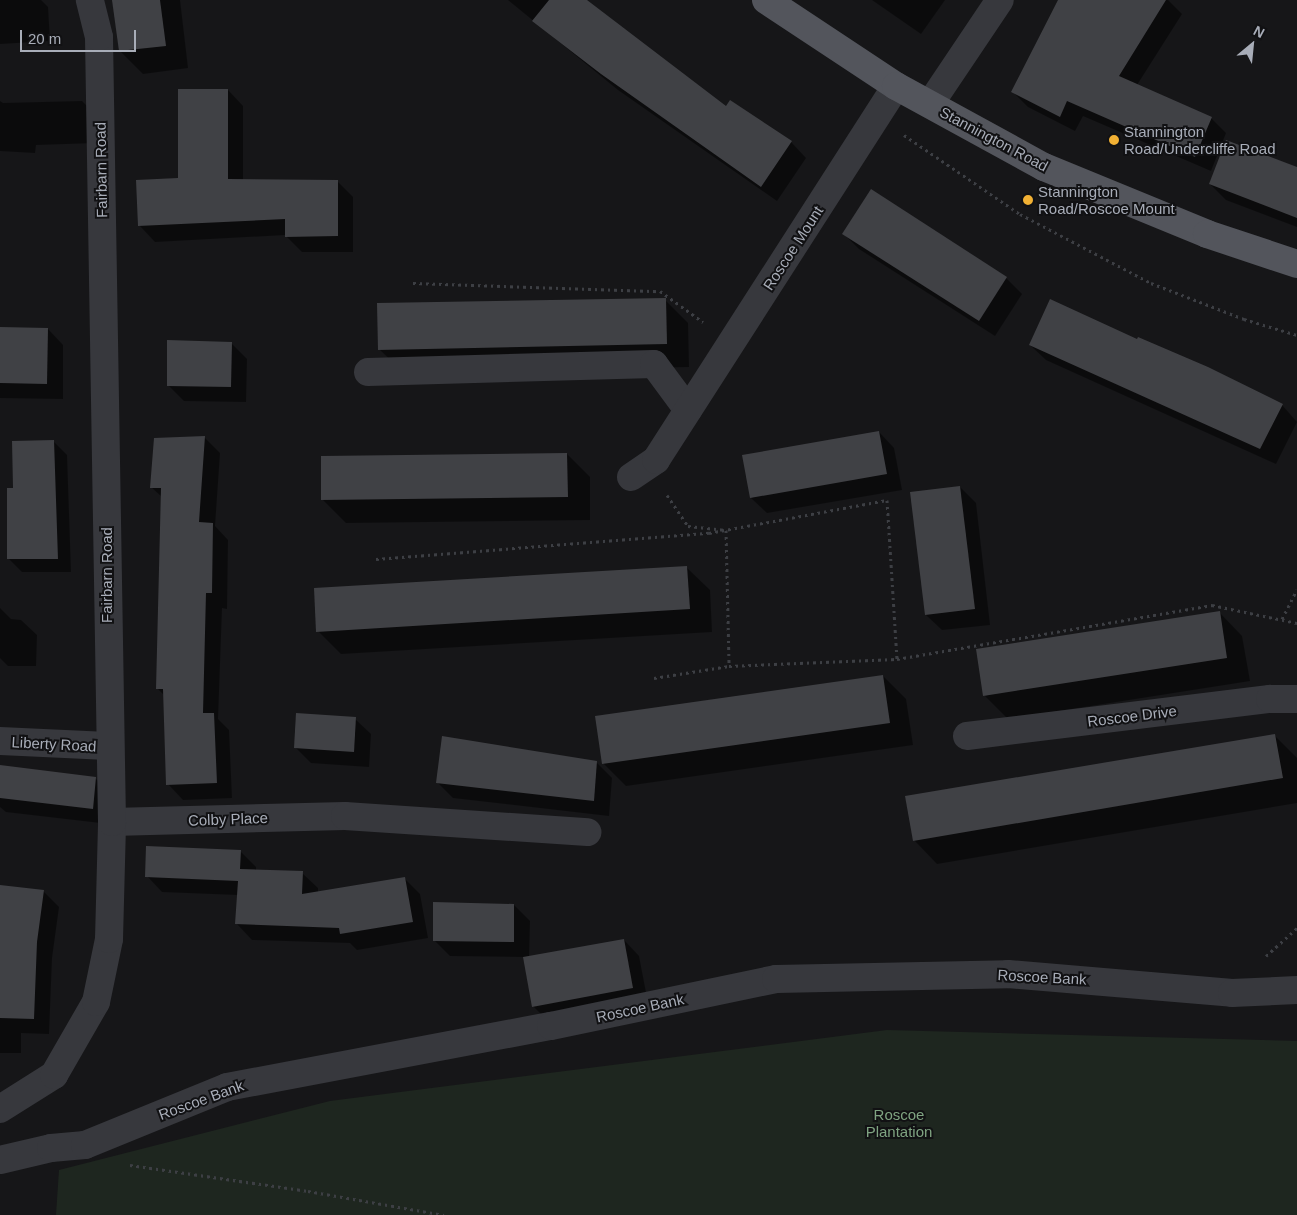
<!DOCTYPE html>
<html>
<head>
<meta charset="utf-8">
<style>
  body { margin:0 }
  #map { position:relative; width:1297px; height:1215px; overflow:hidden; background:#161618; font-family:Helvetica,sans-serif }
  div>[style] { position:absolute }
  [style*='--x'] { left:calc(var(--x)*1px); top:calc(var(--y)*1px); width:calc(var(--w)*1px); rotate:calc(var(--a)*1deg) }
  .green>* { inset:0; background:#1e261f }
  .shadow>* { inset:0; background:#0007 }
  .building>* { inset:0; background:#404145 }
  .path>* { height:3px; margin-top:-1.5px; transform-origin:0; background:repeating-linear-gradient(90deg,#3d3f44 0 2.5px,transparent 0 6.5px) }
  .minor>* { height:28px; margin:-14px; padding:0 14px; transform-origin:14px; border-radius:14px; background:#37383d }
  .major>* { height:28px; margin:-14px; padding:0 14px; transform-origin:14px; border-radius:14px; background:#53555c }
  .dots>* { width:14px; height:14px; translate:-50% -50%; box-sizing:border-box; border:2px solid #111113; border-radius:50% }
  span { translate:-50% -50%; white-space:nowrap; text-align:center; line-height:1.15; -webkit-text-stroke:4px #111113; paint-order:stroke }
  .poi-label { font-size:15px; color:#a8adb8 }
  .left { translate:0 -50%; text-align:left }
  .street-label { font-size:15px; color:#a8adb8 }
  .park-label { font-size:15px; color:#7fa381 }
  .north { position:absolute; left:1227px; top:20px; width:50px; height:50px; -webkit-text-stroke:4px #111113; paint-order:stroke; rotate:28deg; font-size:14px; font-weight:700; line-height:20px; text-align:center; color:#a8adb8 }
  .north::after { content:''; display:block; margin:auto; width:18px; height:22px; background:#a8adb8; clip-path:polygon(50% 0,100% 100%,50% 72%,0 100%) }
  .scale { position:absolute; left:20px; top:30px; width:116px; height:22px; box-sizing:border-box; border:2px solid #a8adb8; border-top:0; padding-left:6px; font-size:15px; line-height:18px; white-space:nowrap; color:#a8adb8; -webkit-text-stroke:4px #111113; paint-order:stroke }
</style>
</head>
<body>
<div id="map">
  <div class="green">
    <i style="clip-path:polygon(887px 1030px,1297px 1041px,1297px 1215px,56px 1215px,59px 1170px,330px 1101px)"></i>
  </div>
  <div class="shadow">
    <i style="clip-path:polygon(0 0,41px 0,48px 7px,50px 41px,0 44px)"></i>
    <i style="clip-path:polygon(113px 0,180px 0,188px 68px,143px 74px,120px 51px)"></i>
    <i style="clip-path:polygon(508px 0,584px 0,726px 108px,791px 142px,806px 158px,777px 201px,618px 90px)"></i>
    <i style="clip-path:polygon(872px 0,945px 0,921px 34px)"></i>
    <i style="clip-path:polygon(1074px 0,1168px 0,1182px 14px,1137px 85px,1211px 118px,1226px 133px,1211px 171px,1083px 116px,1075px 131px,1028px 107px,1013px 92px)"></i>
    <i style="clip-path:polygon(228px 90px,243px 106px,243px 180px,337px 181px,353px 197px,353px 252px,302px 252px,285px 235px,155px 242px,140px 226px,179px 179px)"></i>
    <i style="clip-path:polygon(0 101px,3px 103px,82px 101px,95px 114px,96px 143px,36px 145px,35px 153px,0 151px)"></i>
    <i style="clip-path:polygon(1297px 168px,1297px 227px,1226px 200px,1210px 184px)"></i>
    <i style="clip-path:polygon(844px 234px,1006px 278px,1022px 294px,995px 336px,859px 249px)"></i>
    <i style="clip-path:polygon(665px 300px,688px 323px,689px 367px,403px 372px,379px 349px)"></i>
    <i style="clip-path:polygon(0 328px,48px 329px,63px 345px,63px 399px,0 398px)"></i>
    <i style="clip-path:polygon(231px 343px,247px 359px,246px 402px,184px 401px,168px 385px)"></i>
    <i style="clip-path:polygon(1030px 345px,1282px 405px,1297px 422px,1276px 464px,1046px 360px)"></i>
    <i style="clip-path:polygon(879px 432px,894px 448px,902px 490px,767px 513px,751px 498px)"></i>
    <i style="clip-path:polygon(205px 438px,220px 453px,215px 526px,228px 540px,227px 609px,222px 608px,218px 719px,229px 730px,232px 798px,183px 800px,168px 784px,165px 696px,158px 689px,162px 497px,151px 487px)"></i>
    <i style="clip-path:polygon(53px 441px,67px 455px,71px 572px,22px 572px,9px 559px,14px 490px)"></i>
    <i style="clip-path:polygon(567px 454px,590px 477px,590px 520px,346px 523px,323px 500px)"></i>
    <i style="clip-path:polygon(960px 487px,976px 503px,990px 625px,942px 630px,926px 615px)"></i>
    <i style="clip-path:polygon(686px 567px,710px 590px,712px 632px,341px 654px,318px 631px)"></i>
    <i style="clip-path:polygon(0 608px,11px 619px,21px 620px,37px 635px,36px 666px,8px 666px,0 658px)"></i>
    <i style="clip-path:polygon(1219px 612px,1242px 636px,1250px 681px,1008px 719px,985px 696px)"></i>
    <i style="clip-path:polygon(883px 676px,906px 699px,913px 745px,626px 786px,603px 763px)"></i>
    <i style="clip-path:polygon(355px 719px,371px 734px,369px 767px,311px 763px,295px 747px)"></i>
    <i style="clip-path:polygon(1274px 735px,1297px 758px,1297px 803px,937px 864px,914px 840px)"></i>
    <i style="clip-path:polygon(596px 762px,612px 778px,609px 816px,453px 798px,437px 782px)"></i>
    <i style="clip-path:polygon(0 767px,95px 778px,111px 794px,109px 824px,6px 812px,0 807px)"></i>
    <i style="clip-path:polygon(240px 851px,256px 867px,256px 871px,302px 873px,318px 888px,318px 893px,405px 879px,420px 894px,428px 938px,357px 950px,350px 943px,252px 940px,237px 924px,238px 895px,162px 892px,147px 876px)"></i>
    <i style="clip-path:polygon(0 886px,43px 891px,59px 907px,52px 958px,49px 1034px,21px 1033px,21px 1053px,0 1053px)"></i>
    <i style="clip-path:polygon(514px 905px,530px 921px,529px 958px,624px 940px,639px 956px,648px 1003px,549px 1022px,533px 1006px,524px 957px,450px 956px,434px 940px)"></i>
  </div>
  <div class="building">
    <i style="clip-path:polygon(112px 0,160px 0,166px 46px,119px 51px)"></i>
    <i style="clip-path:polygon(549px 0,587px 0,726px 106px,730px 100px,792px 141px,761px 187px,601px 74px,532px 21px)"></i>
    <i style="clip-path:polygon(1058px 0,1166px 0,1119px 76px,1212px 117px,1195px 157px,1067px 101px,1060px 117px,1011px 92px)"></i>
    <i style="clip-path:polygon(178px 89px,228px 89px,228px 179px,338px 180px,338px 236px,285px 237px,285px 219px,138px 226px,136px 180px,178px 178px)"></i>
    <i style="clip-path:polygon(1226px 140px,1297px 167px,1297px 218px,1209px 184px)"></i>
    <i style="clip-path:polygon(871px 189px,1007px 277px,979px 321px,842px 234px)"></i>
    <i style="clip-path:polygon(666px 298px,667px 344px,378px 350px,377px 303px)"></i>
    <i style="clip-path:polygon(1050px 299px,1137px 339px,1138px 337px,1208px 367px,1283px 404px,1260px 449px,1029px 345px)"></i>
    <i style="clip-path:polygon(0 327px,48px 328px,47px 384px,0 383px)"></i>
    <i style="clip-path:polygon(167px 340px,232px 342px,231px 387px,167px 386px)"></i>
    <i style="clip-path:polygon(879px 431px,887px 474px,750px 498px,742px 455px)"></i>
    <i style="clip-path:polygon(205px 436px,199px 522px,213px 523px,212px 593px,206px 593px,203px 713px,214px 713px,217px 783px,166px 785px,163px 689px,156px 689px,161px 488px,150px 488px,154px 438px)"></i>
    <i style="clip-path:polygon(54px 440px,58px 559px,7px 559px,7px 488px,13px 488px,12px 441px)"></i>
    <i style="clip-path:polygon(567px 453px,568px 497px,321px 500px,321px 456px)"></i>
    <i style="clip-path:polygon(960px 486px,975px 609px,925px 615px,910px 492px)"></i>
    <i style="clip-path:polygon(687px 566px,690px 609px,316px 632px,314px 588px)"></i>
    <i style="clip-path:polygon(1220px 611px,1227px 658px,983px 696px,976px 649px)"></i>
    <i style="clip-path:polygon(883px 675px,890px 723px,602px 764px,595px 716px)"></i>
    <i style="clip-path:polygon(296px 713px,356px 717px,354px 752px,294px 748px)"></i>
    <i style="clip-path:polygon(1275px 734px,1283px 778px,913px 841px,905px 796px)"></i>
    <i style="clip-path:polygon(442px 736px,597px 761px,594px 801px,436px 783px)"></i>
    <i style="clip-path:polygon(0 765px,96px 777px,93px 809px,0 798px)"></i>
    <i style="clip-path:polygon(146px 846px,241px 850px,240px 869px,303px 871px,302px 894px,405px 877px,413px 922px,340px 934px,339px 928px,235px 924px,238px 881px,145px 877px)"></i>
    <i style="clip-path:polygon(0 885px,44px 890px,37px 942px,34px 1019px,0 1018px)"></i>
    <i style="clip-path:polygon(433px 902px,514px 904px,514px 942px,433px 941px)"></i>
    <i style="clip-path:polygon(624px 939px,633px 988px,532px 1007px,523px 957px)"></i>
  </div>
  <div class="path">
    <i style="--x:904;--y:135;--w:140;--a:34.3"></i>
    <i style="--x:1020;--y:214;--w:148;--a:27.8"></i>
    <i style="--x:1151;--y:283;--w:100;--a:21.2"></i>
    <i style="--x:1244;--y:319;--w:55;--a:16.8"></i>
    <i style="--x:413;--y:283;--w:247;--a:1.9"></i>
    <i style="--x:660;--y:291;--w:53;--a:35.8"></i>
    <i style="--x:667;--y:495;--w:37;--a:56"></i>
    <i style="--x:688;--y:526;--w:38;--a:6"></i>
    <i style="--x:726;--y:530;--w:136;--a:88.7"></i>
    <i style="--x:376;--y:559;--w:334;--a:-4.5"></i>
    <i style="--x:709;--y:533;--w:181;--a:-10.5"></i>
    <i style="--x:887;--y:500;--w:159;--a:86.4"></i>
    <i style="--x:1282;--y:619;--w:33;--a:-63"></i>
    <i style="--x:654;--y:678;--w:76;--a:-9.1"></i>
    <i style="--x:729;--y:666;--w:168;--a:-2.4"></i>
    <i style="--x:897;--y:659;--w:320;--a:-9.7"></i>
    <i style="--x:1212;--y:605;--w:87;--a:12"></i>
    <i style="--x:1266;--y:956;--w:42;--a:-42.1"></i>
    <i style="--x:130;--y:1165;--w:180;--a:8.3"></i>
    <i style="--x:308;--y:1191;--w:138;--a:10"></i>
  </div>
  <div class="minor">
    <i style="--x:930;--y:104;--w:125;--a:-56.1"></i>
    <i style="--x:368;--y:372;--w:286;--a:-1.6"></i>
    <i style="--x:654;--y:364;--w:57;--a:53.5"></i>
    <i style="--x:631;--y:477;--w:30;--a:-34"></i>
    <i style="--x:656;--y:460;--w:444;--a:-57.3"></i>
    <i style="--x:967;--y:736;--w:305;--a:-7"></i>
    <i style="--x:1270;--y:699;--w:27;--a:0"></i>
    <i style="--x:0;--y:741;--w:108;--a:2.7"></i>
    <i style="--x:112;--y:822;--w:233;--a:-1.5"></i>
    <i style="--x:345;--y:816;--w:243;--a:3.8"></i>
    <i style="--x:0;--y:1109;--w:64;--a:-32.2"></i>
    <i style="--x:54;--y:1075;--w:84;--a:-60.1"></i>
    <i style="--x:96;--y:1002;--w:64;--a:-78.3"></i>
    <i style="--x:109;--y:939;--w:117;--a:-88.5"></i>
    <i style="--x:112;--y:822;--w:785;--a:-90.95"></i>
    <i style="--x:99;--y:37;--w:38;--a:-104"></i>
    <i style="--x:0;--y:1160;--w:52;--a:-13.2"></i>
    <i style="--x:51;--y:1148;--w:34;--a:-5"></i>
    <i style="--x:85;--y:1145;--w:153;--a:-22.2"></i>
    <i style="--x:227;--y:1087;--w:330;--a:-10.7"></i>
    <i style="--x:551;--y:1026;--w:230;--a:-11.8"></i>
    <i style="--x:776;--y:979;--w:232;--a:-1.2"></i>
    <i style="--x:1008;--y:974;--w:225;--a:4.8"></i>
    <i style="--x:1232;--y:993;--w:65;--a:-2.6"></i>
  </div>
  <div class="major">
    <i style="--x:766;--y:0;--w:156;--a:33.5"></i>
    <i style="--x:896;--y:86;--w:169;--a:28.7"></i>
    <i style="--x:1044;--y:167;--w:176;--a:22.3"></i>
    <i style="--x:1207;--y:234;--w:95;--a:18.4"></i>
  </div>
  <div class="dots">
    <i style="left:1114px;top:140px;background:#f2b134"></i>
    <i style="left:1028px;top:200px;background:#f2b134"></i>
  </div>
  <div class="poi-label">
    <span class="left" style="left:1124px;top:140px">Stannington<br>Road/Undercliffe Road</span>
    <span class="left" style="left:1038px;top:200px">Stannington<br>Road/Roscoe Mount</span>
  </div>
  <div class="street-label">
    <span style="left:994px;top:139px;rotate:28deg">Stannington Road</span>
    <span style="left:101px;top:170px;rotate:-91deg">Fairbarn Road</span>
    <span style="left:793px;top:248px;rotate:-57deg">Roscoe Mount</span>
    <span style="left:107px;top:575px;rotate:-90deg">Fairbarn Road</span>
    <span style="left:1132px;top:716px;rotate:-7deg">Roscoe Drive</span>
    <span style="left:54px;top:744px;rotate:3deg">Liberty Road</span>
    <span style="left:228px;top:819px;rotate:-2deg">Colby Place</span>
    <span style="left:1042px;top:977px;rotate:3deg">Roscoe Bank</span>
    <span style="left:640px;top:1008px;rotate:-12deg">Roscoe Bank</span>
    <span style="left:201px;top:1100px;rotate:-20deg">Roscoe Bank</span>
  </div>
  <div class="park-label">
    <span style="left:899px;top:1123px">Roscoe<br>Plantation</span>
  </div>
  <div class="north">N</div>
  <div class="scale">20 m</div>
</div>
</body>
</html>
